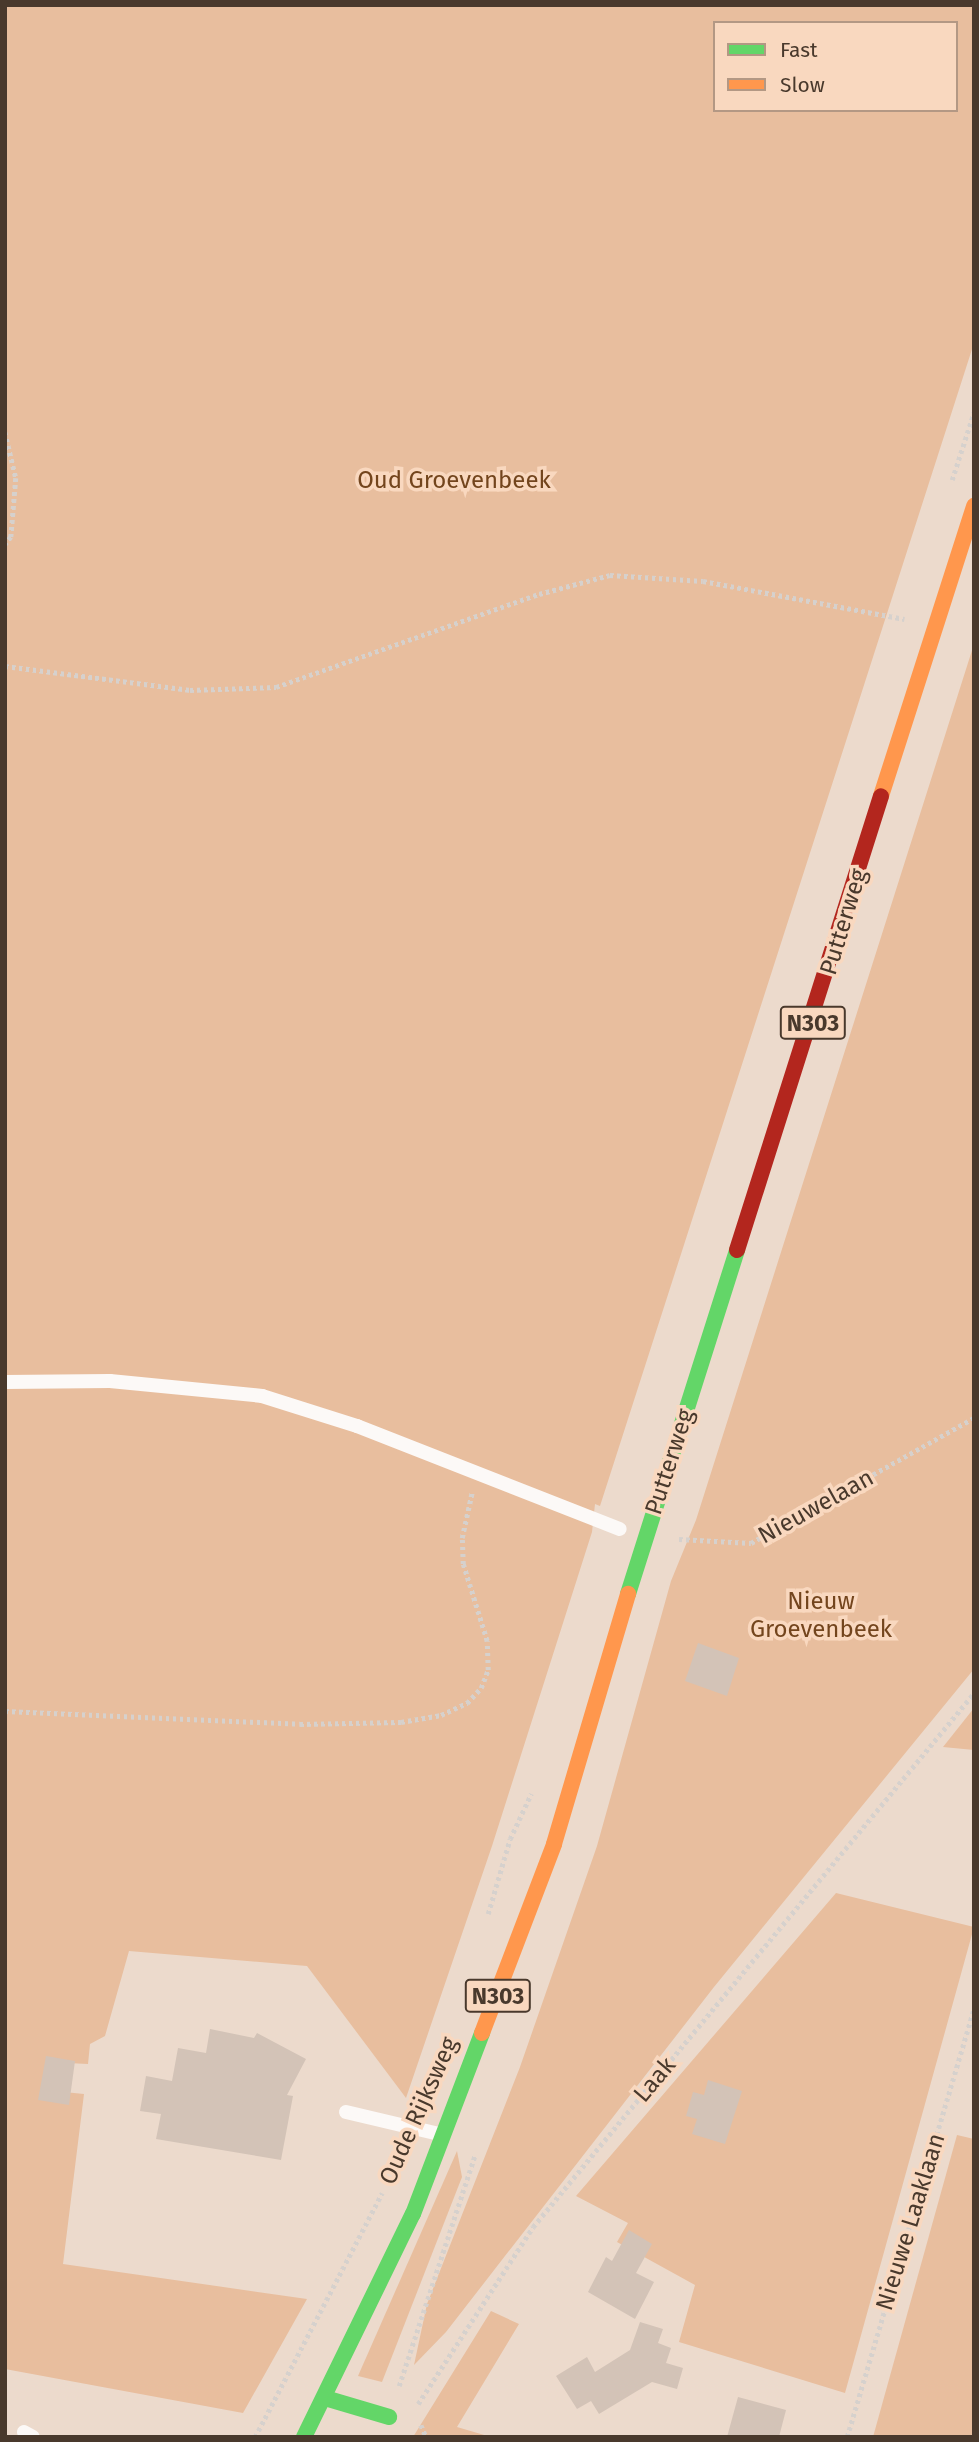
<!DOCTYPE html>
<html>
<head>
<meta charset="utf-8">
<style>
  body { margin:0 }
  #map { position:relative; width:979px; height:2442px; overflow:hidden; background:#ecdacc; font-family:"Fira Sans",sans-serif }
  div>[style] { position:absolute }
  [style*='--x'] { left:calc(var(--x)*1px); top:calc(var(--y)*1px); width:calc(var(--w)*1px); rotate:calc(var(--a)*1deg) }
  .green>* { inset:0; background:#e8be9e }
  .building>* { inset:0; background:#d3c3b7 }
  .path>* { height:4.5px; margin-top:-2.25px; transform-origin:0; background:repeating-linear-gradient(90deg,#d6d1cd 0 3.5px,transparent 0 7px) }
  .lane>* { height:14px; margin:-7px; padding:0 7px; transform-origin:7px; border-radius:7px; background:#fcf9f7 }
  .fast>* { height:16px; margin:-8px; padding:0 8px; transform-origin:8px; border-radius:8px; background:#63d668 }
  .slow>* { height:16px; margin:-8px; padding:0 8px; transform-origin:8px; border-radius:8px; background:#ff974d }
  .jam>* { height:16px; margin:-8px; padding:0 8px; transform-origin:8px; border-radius:8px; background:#b3261e }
  span { translate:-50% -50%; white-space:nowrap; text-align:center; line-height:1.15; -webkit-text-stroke:7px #f9d8bf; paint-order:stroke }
  .shield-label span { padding:2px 5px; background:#f9d8bf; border:2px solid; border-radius:5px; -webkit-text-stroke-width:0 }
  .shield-label { font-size:23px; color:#49392c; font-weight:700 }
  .park-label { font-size:24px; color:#73451d }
  .street-label { font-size:24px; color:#49392c }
  .frame { position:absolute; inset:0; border:7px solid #49392c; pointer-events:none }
  .legend { position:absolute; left:713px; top:21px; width:245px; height:91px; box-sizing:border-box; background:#f9d8bf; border:2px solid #b39884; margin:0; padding:9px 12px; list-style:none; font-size:21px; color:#49392c }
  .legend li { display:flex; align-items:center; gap:14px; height:35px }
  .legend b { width:35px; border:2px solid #b39884 }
</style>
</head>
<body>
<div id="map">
  <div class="green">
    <i style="clip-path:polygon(evenodd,5px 5px,974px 5px,974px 343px,600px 1506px,595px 1504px,592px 1532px,492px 1846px,406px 2098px,307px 1966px,129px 1951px,105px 2036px,90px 2044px,88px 2064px,67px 2063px,64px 2092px,84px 2094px,63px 2264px,307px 2299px,243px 2413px,5px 2369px,5px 5px,715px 23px,956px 23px,956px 110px,715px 110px,715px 23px)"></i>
    <i style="clip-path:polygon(974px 644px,974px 1669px,714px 1987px,446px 2332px,414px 2365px,427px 2304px,520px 2067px,597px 1846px,671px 1581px,696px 1520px)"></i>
    <i style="clip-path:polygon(974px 1708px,974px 1750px,943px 1747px)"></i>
    <i style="clip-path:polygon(836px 1893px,974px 1927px,845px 2393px,679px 2342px,695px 2285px,617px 2242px,628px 2223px,576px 2196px)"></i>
    <i style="clip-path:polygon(957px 2135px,974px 2139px,974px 2437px,873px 2437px)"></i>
    <i style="clip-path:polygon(457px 2151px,462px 2177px,382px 2382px,358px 2376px)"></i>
    <i style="clip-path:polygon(491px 2311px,519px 2324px,457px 2427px,491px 2437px,413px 2437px)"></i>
  </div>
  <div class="building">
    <i style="clip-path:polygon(698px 1643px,739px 1658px,727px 1696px,685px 1681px)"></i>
    <i style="clip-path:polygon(210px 2029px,254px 2038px,257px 2033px,306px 2059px,287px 2095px,293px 2096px,281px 2160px,156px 2139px,161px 2114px,140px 2111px,146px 2076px,172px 2081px,178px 2048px,206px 2053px)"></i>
    <i style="clip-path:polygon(46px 2056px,75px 2061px,69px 2105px,38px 2100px)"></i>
    <i style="clip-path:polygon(708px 2080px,742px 2091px,725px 2144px,692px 2134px,697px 2119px,686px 2116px,693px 2092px,704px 2095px)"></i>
    <i style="clip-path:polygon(629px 2230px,652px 2244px,636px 2273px,654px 2282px,635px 2319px,588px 2292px,606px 2257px,612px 2261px)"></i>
    <i style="clip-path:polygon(640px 2322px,663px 2329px,658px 2343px,671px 2348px,666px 2363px,683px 2368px,677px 2389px,652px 2382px,599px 2414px,591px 2401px,577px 2409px,556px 2376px,587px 2357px,595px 2372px,630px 2350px)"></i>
    <i style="clip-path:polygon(738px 2397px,786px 2410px,779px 2437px,727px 2437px)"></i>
  </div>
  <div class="path">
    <i style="--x:5;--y:432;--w:47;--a:76.6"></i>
    <i style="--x:16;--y:478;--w:59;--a:94.8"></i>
    <i style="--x:11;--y:537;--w:10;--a:127"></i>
    <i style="--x:952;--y:480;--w:71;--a:-72.1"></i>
    <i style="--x:5;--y:666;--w:187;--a:7.4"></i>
    <i style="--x:190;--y:690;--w:86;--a:-2"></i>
    <i style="--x:276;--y:687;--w:279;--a:-19.5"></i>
    <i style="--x:539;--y:594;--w:73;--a:-15"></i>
    <i style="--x:610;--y:575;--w:93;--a:3.7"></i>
    <i style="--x:703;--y:581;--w:205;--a:10.7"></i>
    <i style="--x:679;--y:1539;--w:72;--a:3.2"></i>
    <i style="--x:751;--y:1543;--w:256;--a:-29.3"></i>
    <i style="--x:5;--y:1711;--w:295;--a:2.5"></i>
    <i style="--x:300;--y:1724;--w:101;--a:-1.1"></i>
    <i style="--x:401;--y:1722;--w:41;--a:-9.9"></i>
    <i style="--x:441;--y:1715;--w:29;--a:-25"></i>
    <i style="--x:467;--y:1703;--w:21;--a:-47"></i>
    <i style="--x:481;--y:1688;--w:19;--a:-69"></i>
    <i style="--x:488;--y:1670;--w:29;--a:-92"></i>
    <i style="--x:487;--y:1641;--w:81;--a:-107.3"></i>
    <i style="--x:463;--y:1564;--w:26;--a:-92"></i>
    <i style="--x:462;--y:1538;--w:47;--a:-77.7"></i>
    <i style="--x:488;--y:1914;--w:78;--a:-73.7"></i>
    <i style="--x:510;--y:1839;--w:50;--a:-65"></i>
    <i style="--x:399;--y:2386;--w:243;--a:-71.8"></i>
    <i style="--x:418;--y:2404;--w:211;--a:-57"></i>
    <i style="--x:533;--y:2227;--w:693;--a:-50.45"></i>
    <i style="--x:421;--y:2425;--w:13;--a:67"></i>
    <i style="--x:255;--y:2437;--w:275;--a:-62.5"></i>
    <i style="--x:847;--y:2437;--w:447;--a:-73.5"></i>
  </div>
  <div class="lane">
    <i style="--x:5;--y:1382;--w:105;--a:-0.5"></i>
    <i style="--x:110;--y:1381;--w:153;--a:5.6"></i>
    <i style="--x:262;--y:1396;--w:100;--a:17.5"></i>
    <i style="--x:357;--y:1426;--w:282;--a:21.4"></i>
    <i style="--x:346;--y:2112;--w:100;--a:13.3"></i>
    <i style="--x:24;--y:2432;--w:10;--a:29"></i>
  </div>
  <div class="fast">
    <i style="--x:628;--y:1594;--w:361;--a:-72.4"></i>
    <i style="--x:325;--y:2398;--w:67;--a:16.5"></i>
    <i style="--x:304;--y:2437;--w:248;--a:-64"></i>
    <i style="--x:413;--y:2214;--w:194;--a:-69.1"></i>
  </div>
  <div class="slow">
    <i style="--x:881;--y:796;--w:305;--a:-72.2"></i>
    <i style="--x:482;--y:2033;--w:202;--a:-69.1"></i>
    <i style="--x:554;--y:1844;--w:261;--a:-73.5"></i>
  </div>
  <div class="jam">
    <i style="--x:737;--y:1250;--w:476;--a:-72.4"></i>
  </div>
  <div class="shield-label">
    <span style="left:813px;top:1023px">N303</span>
    <span style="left:498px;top:1996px">N303</span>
  </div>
  <div class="park-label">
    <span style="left:454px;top:481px">Oud Groevenbeek</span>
    <span style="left:821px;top:1616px">Nieuw<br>Groevenbeek</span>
  </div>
  <div class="street-label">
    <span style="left:844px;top:922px;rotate:-73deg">Putterweg</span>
    <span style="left:670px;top:1462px;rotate:-72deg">Putterweg</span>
    <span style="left:816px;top:1507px;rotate:-29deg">Nieuwelaan</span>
    <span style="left:655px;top:2080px;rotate:-50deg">Laak</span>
    <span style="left:419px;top:2111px;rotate:-66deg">Oude Rijksweg</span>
    <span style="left:911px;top:2222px;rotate:-73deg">Nieuwe Laaklaan</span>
  </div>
  <div class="frame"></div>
  <ul class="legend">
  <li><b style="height:9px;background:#63d668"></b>Fast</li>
  <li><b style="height:9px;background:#ff974d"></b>Slow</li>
  </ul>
</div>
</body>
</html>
